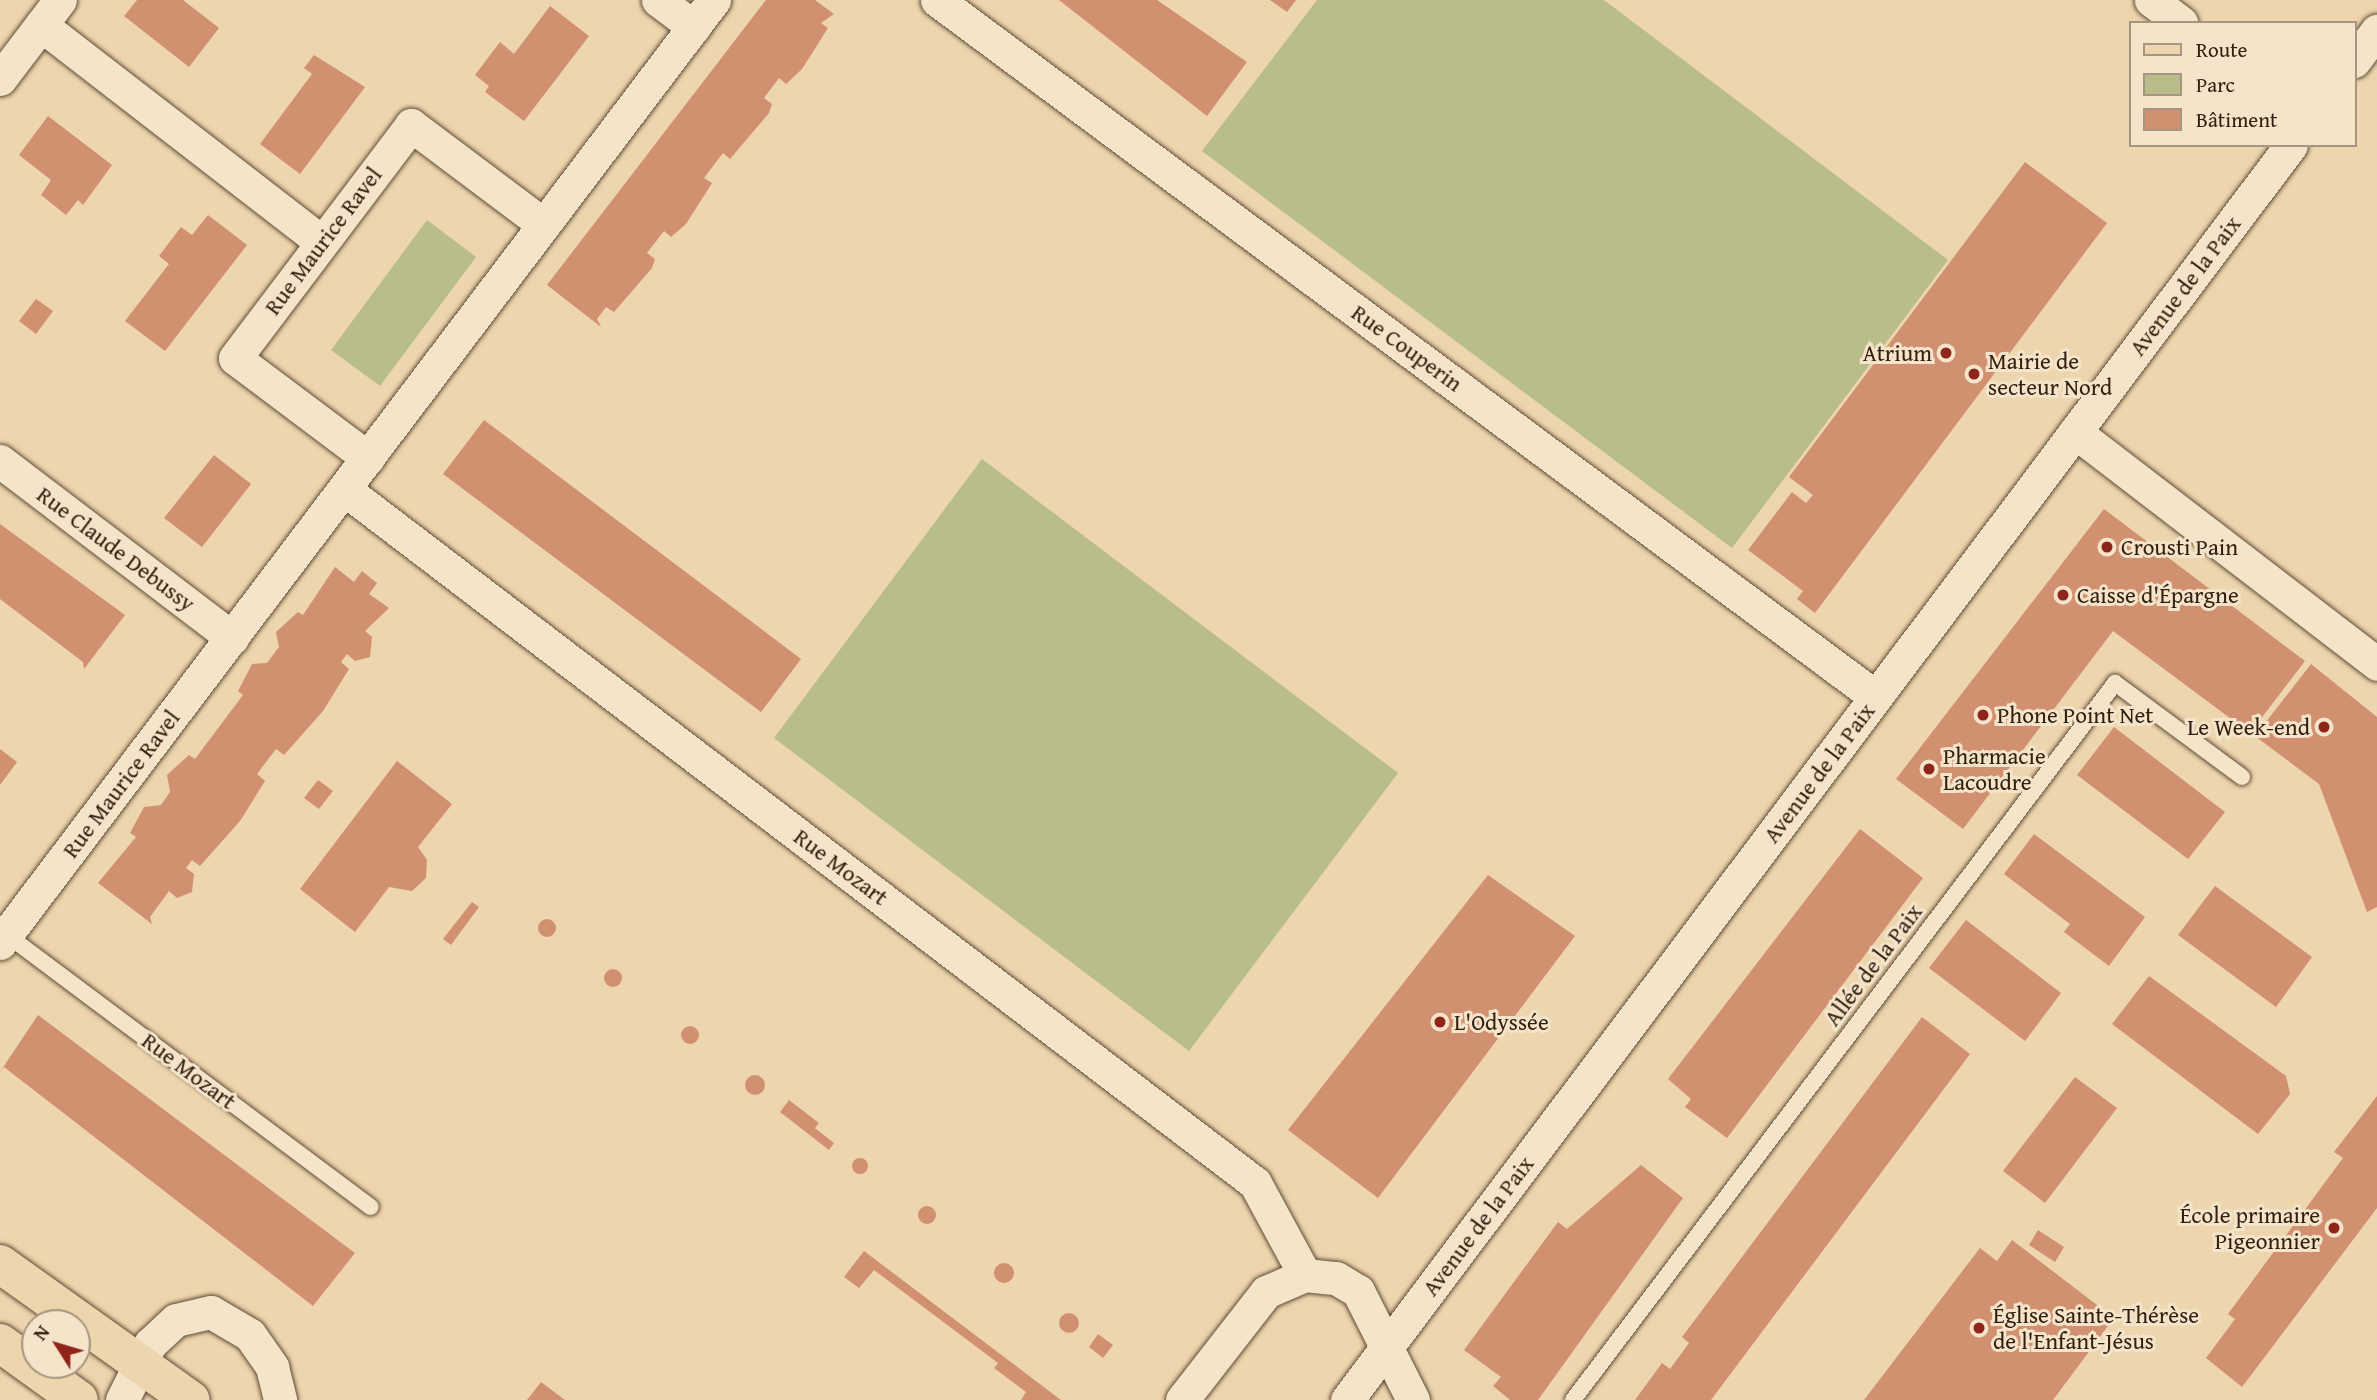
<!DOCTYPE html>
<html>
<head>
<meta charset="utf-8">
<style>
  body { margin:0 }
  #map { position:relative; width:2377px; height:1400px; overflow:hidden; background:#edd5ad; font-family:"Gentium Book Plus",serif }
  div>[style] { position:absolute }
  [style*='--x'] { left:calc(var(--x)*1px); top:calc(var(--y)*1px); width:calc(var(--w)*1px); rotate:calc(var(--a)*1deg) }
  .green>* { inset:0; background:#b9bd89 }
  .building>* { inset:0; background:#d19070 }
  .round { border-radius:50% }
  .roads { filter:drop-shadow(0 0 2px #614c37) drop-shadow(0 0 2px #614c37) }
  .service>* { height:16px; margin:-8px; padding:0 8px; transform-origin:8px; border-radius:8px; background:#f3e4ca }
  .minor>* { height:33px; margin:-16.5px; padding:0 16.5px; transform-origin:16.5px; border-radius:16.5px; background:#f3e4ca }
  .primary>* { height:38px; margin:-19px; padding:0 19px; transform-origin:19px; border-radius:19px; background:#edd5ad }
  .dots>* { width:19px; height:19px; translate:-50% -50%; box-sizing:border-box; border:4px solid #f3e4ca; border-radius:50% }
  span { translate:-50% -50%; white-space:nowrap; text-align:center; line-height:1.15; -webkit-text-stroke:6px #f3e4ca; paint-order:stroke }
  .street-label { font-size:23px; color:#321f10 }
  .poi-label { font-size:23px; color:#321f10 }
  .right { translate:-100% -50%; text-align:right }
  .left { translate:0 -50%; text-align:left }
  .legend { position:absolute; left:2129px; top:21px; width:228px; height:126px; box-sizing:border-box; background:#f3e4ca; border:2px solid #a69580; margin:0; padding:9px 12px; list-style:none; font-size:21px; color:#321f10 }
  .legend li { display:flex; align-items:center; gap:14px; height:35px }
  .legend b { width:35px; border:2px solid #a69580 }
  .north { position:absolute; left:21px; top:1309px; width:70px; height:70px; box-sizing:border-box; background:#f3e4ca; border:2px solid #a69580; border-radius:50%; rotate:307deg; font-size:19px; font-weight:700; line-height:28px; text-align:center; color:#321f10 }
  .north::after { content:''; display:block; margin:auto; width:24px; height:32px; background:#8f2418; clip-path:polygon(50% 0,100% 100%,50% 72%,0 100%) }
</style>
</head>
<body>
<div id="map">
  <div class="green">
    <i style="clip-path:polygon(1317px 0,1604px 0,1948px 260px,1732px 548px,1202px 151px)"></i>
    <i style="clip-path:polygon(427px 220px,476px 257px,380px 386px,331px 350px)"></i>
    <i style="clip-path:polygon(982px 459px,1398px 773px,1189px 1051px,774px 738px)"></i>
  </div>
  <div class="building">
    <i style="clip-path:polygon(137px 0,183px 0,219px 28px,189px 67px,124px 16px)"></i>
    <i style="clip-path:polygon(766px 0,815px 0,834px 14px,821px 23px,828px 28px,802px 69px,786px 84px,779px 78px,764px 98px,772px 104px,769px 113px,730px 159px,723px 153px,704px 178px,712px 183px,686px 224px,671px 237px,664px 231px,647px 253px,655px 259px,652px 268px,614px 312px,606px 307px,597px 319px,601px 327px,547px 285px)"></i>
    <i style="clip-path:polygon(1059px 0,1157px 0,1247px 62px,1207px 116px)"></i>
    <i style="clip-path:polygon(1270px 0,1296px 0,1287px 12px)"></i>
    <i style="clip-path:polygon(550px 6px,589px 36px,524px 121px,485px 92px,489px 86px,475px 75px,500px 42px,514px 54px)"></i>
    <i style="clip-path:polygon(314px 55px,365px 87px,300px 174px,260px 144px,312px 74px,304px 68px)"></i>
    <i style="clip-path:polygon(48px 116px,112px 165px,83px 205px,78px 200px,66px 215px,41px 195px,51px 180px,19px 155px)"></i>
    <i style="clip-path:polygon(2025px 162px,2107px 223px,1815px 613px,1797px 599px,1803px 591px,1748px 550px,1792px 492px,1806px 503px,1813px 495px,1789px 477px)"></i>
    <i style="clip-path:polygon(208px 215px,247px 245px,165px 351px,125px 321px,169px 264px,159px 256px,181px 227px,192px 235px)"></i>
    <i style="clip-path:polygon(36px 299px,53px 311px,36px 334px,19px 321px)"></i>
    <i style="clip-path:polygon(484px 420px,801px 659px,761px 712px,443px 474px)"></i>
    <i style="clip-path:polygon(214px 455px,251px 484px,202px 547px,164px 518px)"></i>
    <i style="clip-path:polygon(2104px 509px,2305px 661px,2250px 733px,2113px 631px,1963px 829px,1896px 779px)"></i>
    <i style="clip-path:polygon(0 524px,125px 615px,84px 669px,83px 662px,0 599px)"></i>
    <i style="clip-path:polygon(335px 567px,354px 582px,362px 571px,377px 583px,369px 594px,389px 608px,365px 631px,372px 637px,370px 657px,355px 661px,347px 654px,341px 662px,349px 669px,323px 711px,284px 755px,276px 749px,257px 774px,265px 781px,240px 821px,200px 866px,192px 860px,186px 868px,194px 874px,192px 892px,177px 898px,169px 891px,150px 917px,152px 924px,98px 883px,136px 837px,130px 833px,144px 807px,161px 805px,170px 792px,167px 775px,189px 755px,195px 759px,243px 695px,238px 691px,252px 664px,267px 663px,279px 647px,276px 632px,298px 612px,303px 615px)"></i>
    <i style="clip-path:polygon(2311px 664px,2377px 717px,2377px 907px,2367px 912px,2319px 784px,2255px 736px)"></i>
    <i style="clip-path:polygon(2114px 727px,2225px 812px,2188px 859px,2077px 775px)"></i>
    <i style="clip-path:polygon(0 749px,17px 762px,0 785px)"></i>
    <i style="clip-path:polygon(397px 761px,452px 804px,418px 847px,427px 860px,426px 878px,412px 891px,389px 887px,355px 932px,300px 889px)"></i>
    <i style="clip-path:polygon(318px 780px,333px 791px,319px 809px,304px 798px)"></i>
    <i style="clip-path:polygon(1860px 829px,1923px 878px,1727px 1138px,1685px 1107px,1691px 1099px,1668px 1079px)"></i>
    <i style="clip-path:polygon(2034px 834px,2145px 917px,2109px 966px,2064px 932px,2070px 924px,2004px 874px)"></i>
    <i style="clip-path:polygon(1488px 875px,1575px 936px,1378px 1198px,1288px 1130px)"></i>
    <i style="clip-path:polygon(2215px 886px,2312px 957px,2276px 1007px,2178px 935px)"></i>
    <i style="clip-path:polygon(472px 902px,479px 907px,451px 945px,443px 939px)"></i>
    <i class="round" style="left:538px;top:919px;width:18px;height:18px"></i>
    <i style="clip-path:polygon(1966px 920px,2061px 993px,2025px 1041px,1929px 968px)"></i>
    <i class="round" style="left:604px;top:969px;width:18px;height:18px"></i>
    <i style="clip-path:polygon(2149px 976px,2286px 1076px,2290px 1094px,2258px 1134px,2112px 1024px)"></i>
    <i style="clip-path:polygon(38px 1015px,355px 1253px,313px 1306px,4px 1067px,0 1072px)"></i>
    <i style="clip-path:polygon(1922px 1017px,1970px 1054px,1711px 1400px,1635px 1400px,1662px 1363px,1670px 1369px,1689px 1343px,1682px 1337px)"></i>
    <i class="round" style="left:681px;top:1026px;width:18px;height:18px"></i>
    <i class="round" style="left:745px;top:1075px;width:20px;height:20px"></i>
    <i style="clip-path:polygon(2075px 1077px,2117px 1108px,2045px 1203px,2003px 1171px)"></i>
    <i style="clip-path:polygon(2377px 1096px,2377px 1208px,2242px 1387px,2206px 1358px,2235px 1319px,2228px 1314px,2343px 1158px,2334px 1152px)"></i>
    <i style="clip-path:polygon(789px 1100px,819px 1123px,815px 1128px,834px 1143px,829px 1150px,780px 1112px)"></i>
    <i class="round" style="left:852px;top:1158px;width:16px;height:16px"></i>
    <i style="clip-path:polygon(1641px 1165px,1683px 1198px,1538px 1400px,1510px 1400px,1493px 1386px,1501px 1377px,1464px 1350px,1558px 1222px,1567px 1229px)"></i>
    <i class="round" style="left:918px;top:1206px;width:18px;height:18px"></i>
    <i style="clip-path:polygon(2038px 1230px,2064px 1247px,2055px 1262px,2029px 1245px)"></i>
    <i style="clip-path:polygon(2012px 1240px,2114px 1318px,2053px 1400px,1864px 1400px,1980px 1248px,1997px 1261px)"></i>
    <i style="clip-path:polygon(864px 1251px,1061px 1400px,1021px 1400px,1026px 1392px,994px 1368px,998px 1363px,874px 1270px,859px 1288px,844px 1277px)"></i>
    <i class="round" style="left:994px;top:1263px;width:20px;height:20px"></i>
    <i class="round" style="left:1059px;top:1313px;width:20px;height:20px"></i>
    <i style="clip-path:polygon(1098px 1334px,1113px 1345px,1103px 1358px,1089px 1347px)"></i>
    <i style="clip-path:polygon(541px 1382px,565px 1400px,527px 1400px)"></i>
  </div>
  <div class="roads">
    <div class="service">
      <i style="--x:7;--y:935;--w:454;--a:36.8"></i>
      <i style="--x:1573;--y:1400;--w:899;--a:-52.91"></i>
      <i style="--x:2115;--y:683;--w:158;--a:36.5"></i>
    </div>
    <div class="minor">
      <i style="--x:658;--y:0;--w:45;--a:36.9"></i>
      <i style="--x:937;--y:0;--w:1169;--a:36.59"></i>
      <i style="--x:2151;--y:0;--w:38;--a:37"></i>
      <i style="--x:41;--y:25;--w:355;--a:37.7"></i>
      <i style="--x:2354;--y:61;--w:38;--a:-53"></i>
      <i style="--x:0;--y:79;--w:99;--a:-52.8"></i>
      <i style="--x:2075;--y:432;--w:381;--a:37.5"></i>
      <i style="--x:368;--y:458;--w:166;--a:-143.1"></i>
      <i style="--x:235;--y:358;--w:292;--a:-52.9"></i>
      <i style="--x:411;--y:125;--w:166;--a:36.9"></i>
      <i style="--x:0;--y:461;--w:292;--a:37.3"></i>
      <i style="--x:344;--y:489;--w:1145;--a:37.3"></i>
      <i style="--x:1255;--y:1183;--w:105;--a:61.5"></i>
      <i style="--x:0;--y:943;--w:1183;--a:-52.87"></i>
      <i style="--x:122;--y:1400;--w:63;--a:-63.4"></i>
      <i style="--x:150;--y:1344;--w:35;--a:-43"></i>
      <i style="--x:176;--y:1320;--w:36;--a:-13"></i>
      <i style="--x:211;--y:1312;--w:45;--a:30.5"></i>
      <i style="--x:250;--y:1335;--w:39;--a:55"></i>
      <i style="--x:272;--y:1367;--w:34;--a:76"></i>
      <i style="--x:1182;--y:1400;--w:137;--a:-52.1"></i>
      <i style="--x:1266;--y:1292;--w:43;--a:-23.6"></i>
      <i style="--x:1305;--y:1275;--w:31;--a:6"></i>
      <i style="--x:1336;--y:1278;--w:26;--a:31"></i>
      <i style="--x:1358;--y:1291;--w:122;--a:63.2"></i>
      <i style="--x:1347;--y:1400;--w:1570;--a:-53.05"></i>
    </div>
    <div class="primary">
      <i style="--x:0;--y:1264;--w:234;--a:35.5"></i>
      <i style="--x:0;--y:1343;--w:97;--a:35.8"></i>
    </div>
  </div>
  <div class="dots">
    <i style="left:1946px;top:353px;background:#8f2418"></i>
    <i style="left:1974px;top:374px;background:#8f2418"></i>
    <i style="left:2107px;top:547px;background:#8f2418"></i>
    <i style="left:2063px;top:595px;background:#8f2418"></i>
    <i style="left:1983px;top:715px;background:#8f2418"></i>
    <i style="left:2324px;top:727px;background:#8f2418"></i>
    <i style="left:1929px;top:769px;background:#8f2418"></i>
    <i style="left:1440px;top:1022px;background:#8f2418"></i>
    <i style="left:2334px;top:1228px;background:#8f2418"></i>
    <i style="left:1979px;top:1328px;background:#8f2418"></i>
  </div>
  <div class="street-label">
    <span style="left:323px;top:241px;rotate:-53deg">Rue Maurice Ravel</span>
    <span style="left:2185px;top:286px;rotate:-53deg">Avenue de la Paix</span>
    <span style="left:1407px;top:348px;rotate:36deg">Rue Couperin</span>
    <span style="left:116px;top:549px;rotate:37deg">Rue Claude Debussy</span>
    <span style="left:1819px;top:773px;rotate:-53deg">Avenue de la Paix</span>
    <span style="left:121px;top:784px;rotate:-53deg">Rue Maurice Ravel</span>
    <span style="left:841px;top:867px;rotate:37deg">Rue Mozart</span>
    <span style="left:1873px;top:965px;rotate:-53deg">Allée de la Paix</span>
    <span style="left:189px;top:1071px;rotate:37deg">Rue Mozart</span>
    <span style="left:1478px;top:1226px;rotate:-53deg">Avenue de la Paix</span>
  </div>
  <div class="poi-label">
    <span class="right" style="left:1932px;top:353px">Atrium</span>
    <span class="left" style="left:1988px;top:374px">Mairie de<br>secteur Nord</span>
    <span class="left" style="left:2121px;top:547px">Crousti Pain</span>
    <span class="left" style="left:2077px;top:595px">Caisse d'Épargne</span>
    <span class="left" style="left:1997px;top:715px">Phone Point Net</span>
    <span class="right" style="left:2310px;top:727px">Le Week-end</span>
    <span class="left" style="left:1943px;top:769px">Pharmacie<br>Lacoudre</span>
    <span class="left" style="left:1454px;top:1022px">L'Odyssée</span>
    <span class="right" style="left:2320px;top:1228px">École primaire<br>Pigeonnier</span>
    <span class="left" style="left:1993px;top:1328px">Église Sainte-Thérèse<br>de l'Enfant-Jésus</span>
  </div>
  <ul class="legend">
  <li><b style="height:9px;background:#edd5ad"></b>Route</li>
  <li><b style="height:19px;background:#b9bd89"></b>Parc</li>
  <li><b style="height:19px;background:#d19070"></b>Bâtiment</li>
  </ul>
  <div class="north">N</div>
</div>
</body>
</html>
